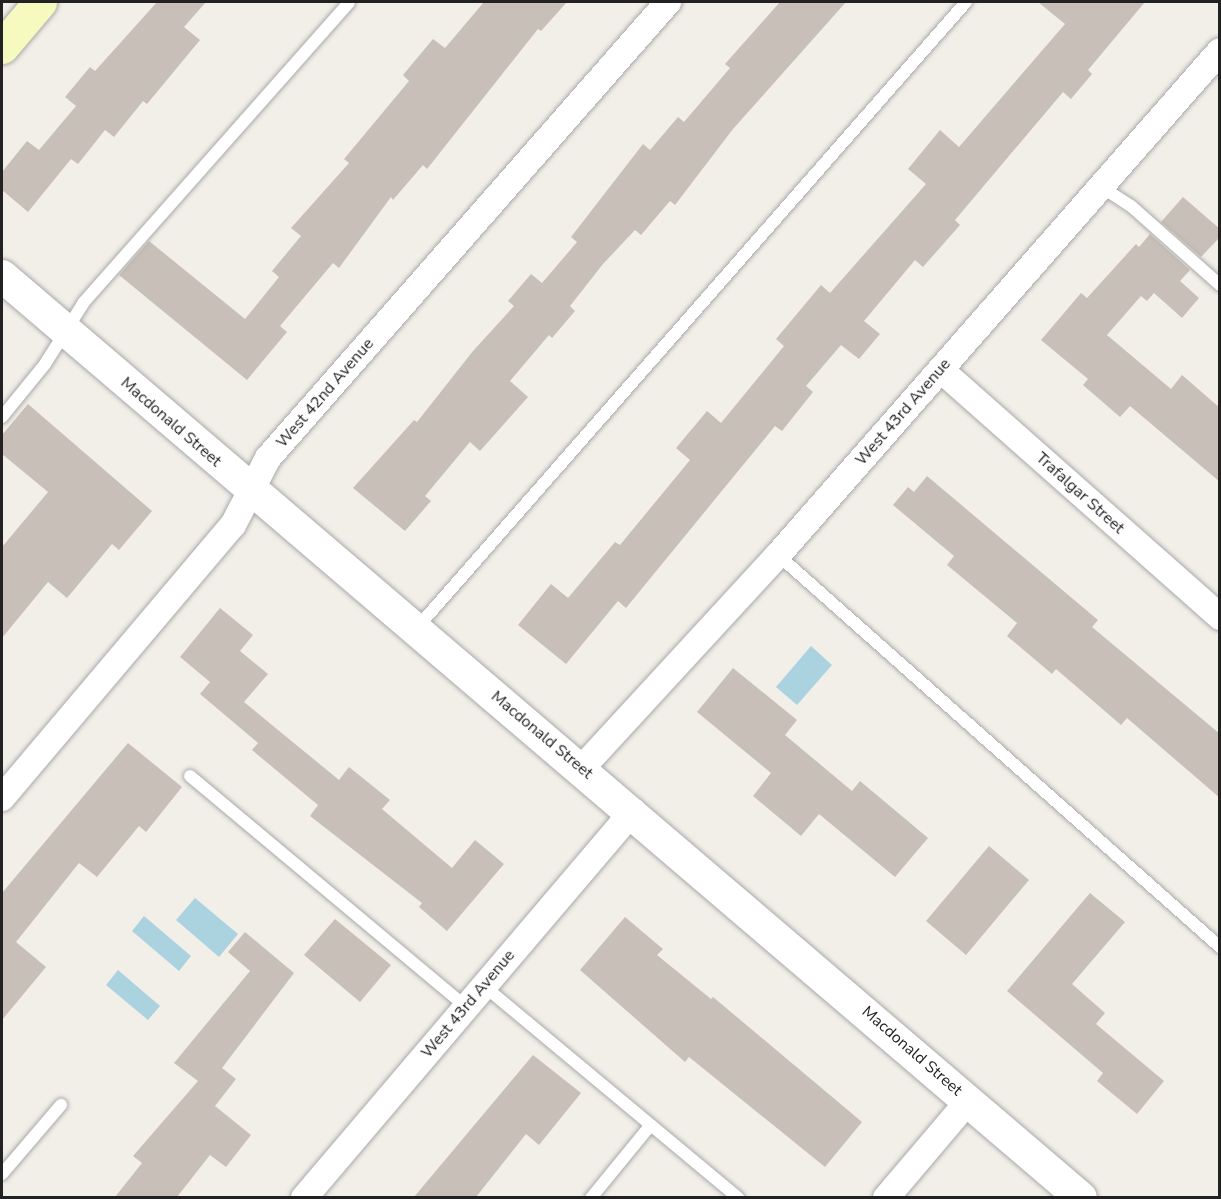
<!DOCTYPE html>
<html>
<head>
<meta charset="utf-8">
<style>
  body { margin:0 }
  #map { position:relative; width:1221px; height:1199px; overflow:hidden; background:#f2efe9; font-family:"Nunito Sans",sans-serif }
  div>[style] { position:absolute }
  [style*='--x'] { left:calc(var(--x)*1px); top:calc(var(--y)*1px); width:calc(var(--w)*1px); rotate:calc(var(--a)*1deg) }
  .water>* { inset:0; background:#aad3df }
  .building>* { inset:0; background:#c7bfb8 }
  .roads { filter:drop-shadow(0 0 2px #a9a9a9) drop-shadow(0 0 2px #a9a9a9) }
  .service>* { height:12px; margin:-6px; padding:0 6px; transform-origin:6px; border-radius:6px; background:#fff }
  .minor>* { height:26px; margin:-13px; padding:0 13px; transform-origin:13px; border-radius:13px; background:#fff }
  .tertiary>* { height:32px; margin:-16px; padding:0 16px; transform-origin:16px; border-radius:16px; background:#fff }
  .secondary>* { height:33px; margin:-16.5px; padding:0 16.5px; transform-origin:16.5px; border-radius:16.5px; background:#f7fabf }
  span { translate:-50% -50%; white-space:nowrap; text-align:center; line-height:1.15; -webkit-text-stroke:4.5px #fff; paint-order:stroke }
  .street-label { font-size:16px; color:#222 }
  .frame { position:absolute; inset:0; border:3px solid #222; pointer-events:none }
</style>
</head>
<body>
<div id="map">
  <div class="water">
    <i style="clip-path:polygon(811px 646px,832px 665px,797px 705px,776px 687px)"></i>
    <i style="clip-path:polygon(195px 898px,238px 934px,219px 957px,176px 920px)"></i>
    <i style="clip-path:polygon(144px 916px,191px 956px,179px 971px,132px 931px)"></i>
    <i style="clip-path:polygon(118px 970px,160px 1006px,148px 1020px,106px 985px)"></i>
  </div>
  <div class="building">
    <i style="clip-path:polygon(157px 2px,206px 2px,184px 27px,200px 40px,147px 104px,143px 101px,114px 137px,105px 130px,78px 164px,71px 159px,28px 212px,2px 190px,2px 172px,27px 141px,39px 150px,76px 106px,65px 97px,90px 67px,95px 71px)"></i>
    <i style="clip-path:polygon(484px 2px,567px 2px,541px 31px,538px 29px,427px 169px,423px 165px,393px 200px,391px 197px,339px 268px,333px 263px,280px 326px,287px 332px,247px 380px,119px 275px,149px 241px,245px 319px,279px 277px,272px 271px,301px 236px,291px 228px,349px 163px,344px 159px,409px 81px,403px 75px,433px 39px,445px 48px)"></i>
    <i style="clip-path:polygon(780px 2px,846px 2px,733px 129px,675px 205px,670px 201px,641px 235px,635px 230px,603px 264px,570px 306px,575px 311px,552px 338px,549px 335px,510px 381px,528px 397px,480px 451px,470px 442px,425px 496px,431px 501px,405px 531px,353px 488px,414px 420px,417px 422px,473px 351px,514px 306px,508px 301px,531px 274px,542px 283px,577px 242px,571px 237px,643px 144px,650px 150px,678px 117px,684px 122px,730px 68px,725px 64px)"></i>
    <i style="clip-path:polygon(1038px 2px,1145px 2px,1088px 70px,1092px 74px,1071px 99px,1063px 92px,955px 220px,960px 225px,923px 267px,915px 260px,864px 321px,880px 334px,859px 359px,841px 345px,806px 386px,813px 392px,782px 431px,775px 426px,626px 608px,618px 601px,566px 664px,518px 625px,551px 584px,568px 598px,615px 542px,620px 545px,690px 460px,676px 448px,707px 411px,721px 423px,784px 346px,776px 339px,821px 285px,830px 293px,926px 184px,908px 169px,940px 130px,959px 147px,1065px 24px)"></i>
    <i style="clip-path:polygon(1183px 197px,1220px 229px,1220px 237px,1201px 257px,1161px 222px)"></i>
    <i style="clip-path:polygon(1150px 234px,1190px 270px,1180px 281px,1199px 298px,1182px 318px,1154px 293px,1147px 301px,1141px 296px,1107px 335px,1171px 389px,1182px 375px,1220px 408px,1220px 482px,1130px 406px,1120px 417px,1083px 385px,1088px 379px,1041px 340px,1081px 293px,1087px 298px,1136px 244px,1139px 247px)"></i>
    <i style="clip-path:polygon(28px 404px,152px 511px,119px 550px,112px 544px,67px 598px,48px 582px,2px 638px,2px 547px,48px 492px,2px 454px,2px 435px)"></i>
    <i style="clip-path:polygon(927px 476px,1098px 620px,1092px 627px,1220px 734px,1220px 798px,1127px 718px,1121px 725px,1056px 669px,1052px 674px,1007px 636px,1017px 623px,947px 565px,954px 556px,893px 505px,908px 487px,914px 492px)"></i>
    <i style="clip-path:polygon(220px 608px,253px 635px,240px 651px,268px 674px,244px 702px,339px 780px,349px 767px,390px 800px,382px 809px,452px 868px,475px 840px,504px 864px,447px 931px,419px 907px,422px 903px,310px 816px,318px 805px,252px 750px,258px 743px,200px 694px,210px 682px,180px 657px)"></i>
    <i style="clip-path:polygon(733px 668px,797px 720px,785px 735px,852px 791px,860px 781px,928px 838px,895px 877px,819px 814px,801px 836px,753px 796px,771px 773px,697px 712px)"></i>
    <i style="clip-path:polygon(128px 743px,182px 787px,146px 832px,139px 826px,97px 877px,79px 863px,16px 942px,46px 967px,2px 1020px,2px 893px)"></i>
    <i style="clip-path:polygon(989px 846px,1029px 880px,966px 955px,926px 921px)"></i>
    <i style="clip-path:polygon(1090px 893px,1125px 922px,1072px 984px,1105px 1013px,1096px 1024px,1164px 1081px,1137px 1114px,1097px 1081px,1103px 1073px,1007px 991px)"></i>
    <i style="clip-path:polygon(625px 917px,663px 949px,657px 955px,711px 999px,713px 997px,862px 1122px,825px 1167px,689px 1057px,685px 1062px,580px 970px)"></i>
    <i style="clip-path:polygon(335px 919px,391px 965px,360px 1002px,304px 955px)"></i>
    <i style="clip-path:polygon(245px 932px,294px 973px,222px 1068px,236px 1079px,215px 1106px,251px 1135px,226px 1167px,210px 1155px,177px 1197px,115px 1197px,142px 1163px,133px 1156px,198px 1081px,174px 1063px,250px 971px,228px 952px)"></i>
    <i style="clip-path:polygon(533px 1055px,581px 1093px,539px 1145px,526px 1134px,476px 1197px,414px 1197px)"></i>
  </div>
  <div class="roads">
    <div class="service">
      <i style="--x:1100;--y:186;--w:37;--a:33"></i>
      <i style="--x:1131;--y:206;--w:119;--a:41.6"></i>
      <i style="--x:2;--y:417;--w:68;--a:-50.9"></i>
      <i style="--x:45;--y:364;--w:73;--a:-57.8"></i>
      <i style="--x:84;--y:302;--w:400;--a:-48.5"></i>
      <i style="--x:778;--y:555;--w:591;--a:41.57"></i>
      <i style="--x:416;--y:629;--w:834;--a:-48.74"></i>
      <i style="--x:190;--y:776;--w:360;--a:39.9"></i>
      <i style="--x:484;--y:986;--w:331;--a:39.8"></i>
      <i style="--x:2;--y:1174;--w:91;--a:-49.5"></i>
      <i style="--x:591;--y:1198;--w:93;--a:-50.7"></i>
    </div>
    <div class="minor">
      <i style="--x:941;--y:370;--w:373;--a:41.5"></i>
      <i style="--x:582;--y:768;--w:289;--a:-47.4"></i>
      <i style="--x:778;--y:555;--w:670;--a:-48.75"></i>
      <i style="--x:2;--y:798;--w:358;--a:-49.8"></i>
      <i style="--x:233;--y:525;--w:76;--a:-62.4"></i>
      <i style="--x:268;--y:458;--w:607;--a:-48.74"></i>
      <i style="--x:304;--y:1198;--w:508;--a:-49.63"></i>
      <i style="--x:886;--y:1198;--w:128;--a:-49.7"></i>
    </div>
    <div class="tertiary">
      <i style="--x:2;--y:276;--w:1419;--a:40.51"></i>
    </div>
    <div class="secondary">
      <i style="--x:2;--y:47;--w:59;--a:-49.8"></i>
    </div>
  </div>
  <div class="street-label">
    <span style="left:325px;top:393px;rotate:-49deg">West 42nd Avenue</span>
    <span style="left:903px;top:412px;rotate:-49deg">West 43rd Avenue</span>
    <span style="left:171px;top:422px;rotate:41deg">Macdonald Street</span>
    <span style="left:1080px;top:493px;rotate:42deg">Trafalgar Street</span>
    <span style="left:542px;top:735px;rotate:40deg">Macdonald Street</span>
    <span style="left:468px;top:1004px;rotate:-50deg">West 43rd Avenue</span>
    <span style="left:912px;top:1051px;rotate:41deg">Macdonald Street</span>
  </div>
  <div class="frame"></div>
</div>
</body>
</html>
